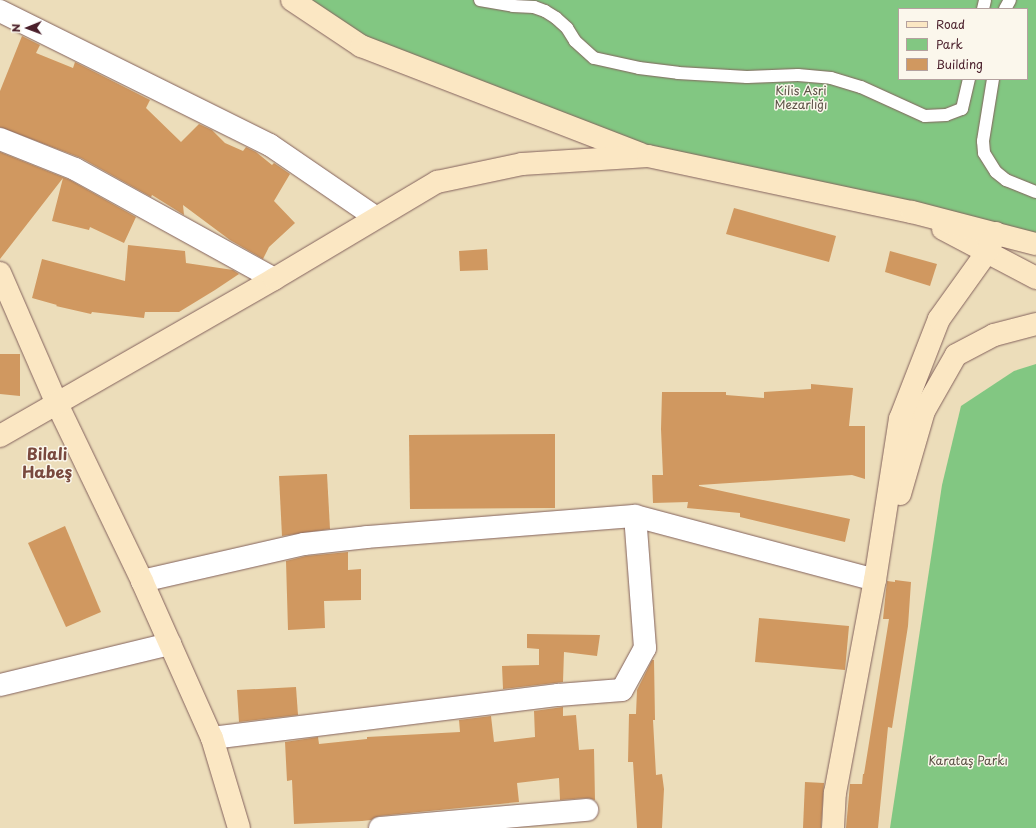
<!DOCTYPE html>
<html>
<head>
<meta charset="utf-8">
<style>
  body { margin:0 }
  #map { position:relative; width:1036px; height:828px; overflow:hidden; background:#ecddba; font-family:"Playpen Sans",sans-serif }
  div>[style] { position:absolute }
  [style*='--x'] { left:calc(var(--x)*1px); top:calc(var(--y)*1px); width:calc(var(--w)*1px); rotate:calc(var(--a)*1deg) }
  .green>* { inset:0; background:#82c782 }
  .building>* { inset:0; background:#d09860 }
  .roads { filter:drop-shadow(0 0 1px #83625d) drop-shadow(0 0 1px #83625d) }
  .lane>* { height:12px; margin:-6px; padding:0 6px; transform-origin:6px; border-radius:6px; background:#fff }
  .street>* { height:22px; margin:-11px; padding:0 11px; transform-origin:11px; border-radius:11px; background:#fff }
  .secondary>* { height:22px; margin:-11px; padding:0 11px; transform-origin:11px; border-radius:11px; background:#fbe7c3 }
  span { translate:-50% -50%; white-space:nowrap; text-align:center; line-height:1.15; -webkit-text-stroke:3px #fbf7ec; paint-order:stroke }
  .park-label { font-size:12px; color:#5b5145 }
  .district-label { font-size:16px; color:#79493e; font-weight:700 }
  .legend { position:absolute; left:898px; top:8px; width:130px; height:72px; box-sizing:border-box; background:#fbf7ec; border:1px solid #b4a19f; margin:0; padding:5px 7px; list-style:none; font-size:12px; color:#4a1f2b }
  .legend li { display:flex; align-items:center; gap:8px; height:20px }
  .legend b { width:20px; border:1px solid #b4a19f }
  .north { position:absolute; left:8px; top:8px; width:40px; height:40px; -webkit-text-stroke:3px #fbf7ec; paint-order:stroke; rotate:269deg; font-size:11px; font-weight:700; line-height:16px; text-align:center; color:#4a1f2b }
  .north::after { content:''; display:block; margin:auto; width:14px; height:18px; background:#4a1f2b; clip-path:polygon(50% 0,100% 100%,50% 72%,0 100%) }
</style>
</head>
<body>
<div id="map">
  <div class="green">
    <i style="clip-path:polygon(evenodd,289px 0,1036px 0,1036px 246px,757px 189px,355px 44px,289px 0,899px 9px,1027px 9px,1027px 79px,899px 79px,899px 9px)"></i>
    <i style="clip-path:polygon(1036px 364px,1036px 828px,890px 828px,942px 485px,961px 406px,1014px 371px)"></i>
  </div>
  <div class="building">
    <i style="clip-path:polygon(22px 36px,40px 45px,36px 53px,73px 68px,75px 62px,150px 100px,146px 108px,181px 142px,199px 124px,212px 130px,225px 143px,243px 151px,246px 147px,256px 152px,272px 165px,274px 163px,290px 174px,274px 201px,295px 223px,269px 247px,263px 259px,230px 240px,183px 205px,184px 215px,152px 195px,151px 197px,81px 158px,0 127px,0 91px)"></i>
    <i style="clip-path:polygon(0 152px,70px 180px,136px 217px,124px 243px,90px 227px,89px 230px,52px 221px,63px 178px,0 259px)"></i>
    <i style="clip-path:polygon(734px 208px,836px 236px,829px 262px,726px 234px)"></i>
    <i style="clip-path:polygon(128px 245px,185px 251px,186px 263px,233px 270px,239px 274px,215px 290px,179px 312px,145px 312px,144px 318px,92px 312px,91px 314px,56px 306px,57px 305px,32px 298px,42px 259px,125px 281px)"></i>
    <i style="clip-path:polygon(487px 249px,488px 270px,460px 271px,459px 251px)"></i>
    <i style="clip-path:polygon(890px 251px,937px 264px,930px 286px,885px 272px)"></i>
    <i style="clip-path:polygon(0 354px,20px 354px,20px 396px,0 394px)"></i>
    <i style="clip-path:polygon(811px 384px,853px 388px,849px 426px,865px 426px,865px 479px,852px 475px,699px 485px,699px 486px,850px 519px,845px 542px,740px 517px,740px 513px,687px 508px,688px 502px,653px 503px,652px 475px,663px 475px,661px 429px,662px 392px,726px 392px,726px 395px,764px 398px,764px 392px,811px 389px)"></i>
    <i style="clip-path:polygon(555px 434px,555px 508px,410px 509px,409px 435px)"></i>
    <i style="clip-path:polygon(327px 474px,330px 529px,282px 536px,279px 476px)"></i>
    <i style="clip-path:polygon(65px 526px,101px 612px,66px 627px,28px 543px)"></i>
    <i style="clip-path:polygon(348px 552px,348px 570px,361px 569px,361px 600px,324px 601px,325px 628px,288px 630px,286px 561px,306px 556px)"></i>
    <i style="clip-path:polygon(895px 580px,911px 582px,908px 626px,892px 728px,888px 727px,878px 828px,846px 828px,850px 784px,862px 784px,863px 774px,864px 774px,889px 619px,883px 619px,886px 590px,887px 581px,895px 582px)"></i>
    <i style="clip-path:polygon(759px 618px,849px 626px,845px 670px,755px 662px)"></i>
    <i style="clip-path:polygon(527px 634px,600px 635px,597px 656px,564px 652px,563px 682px,503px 689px,502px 666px,539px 665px,539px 649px,527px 648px)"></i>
    <i style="clip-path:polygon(652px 660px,654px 660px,655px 720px,653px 720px,656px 775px,662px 774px,664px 789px,662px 828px,637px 828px,633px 762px,628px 762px,629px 714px,636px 714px,637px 690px)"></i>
    <i style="clip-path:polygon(296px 687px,298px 715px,239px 722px,237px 690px)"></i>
    <i style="clip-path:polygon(563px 707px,563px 716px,576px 715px,579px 750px,594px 749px,595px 800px,586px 798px,560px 800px,559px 778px,517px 783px,519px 802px,379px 816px,371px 820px,362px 821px,294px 824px,292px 780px,287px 781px,285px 742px,318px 737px,319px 744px,367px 739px,367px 737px,460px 732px,459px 720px,491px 716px,494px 742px,535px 737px,534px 711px)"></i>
    <i style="clip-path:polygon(805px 782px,824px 783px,821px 828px,803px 828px)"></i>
  </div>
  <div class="roads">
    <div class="lane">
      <i style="--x:480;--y:0;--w:34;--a:10"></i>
      <i style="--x:513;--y:6;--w:21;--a:3"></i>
      <i style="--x:534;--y:7;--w:12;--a:20"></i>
      <i style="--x:545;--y:11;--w:13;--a:32"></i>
      <i style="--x:556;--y:18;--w:15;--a:42"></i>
      <i style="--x:567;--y:28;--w:15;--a:58"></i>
      <i style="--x:575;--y:41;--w:25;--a:42"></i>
      <i style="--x:594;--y:58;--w:46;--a:12.5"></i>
      <i style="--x:639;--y:68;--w:39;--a:7"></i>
      <i style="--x:678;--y:73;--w:69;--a:3.3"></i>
      <i style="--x:747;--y:77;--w:51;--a:-2.2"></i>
      <i style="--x:798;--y:75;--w:33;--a:5"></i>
      <i style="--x:831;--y:78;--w:31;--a:17"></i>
      <i style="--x:861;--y:87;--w:70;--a:24.4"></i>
      <i style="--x:925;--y:116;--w:21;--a:-3"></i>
      <i style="--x:946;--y:115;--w:17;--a:-21"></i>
      <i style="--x:962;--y:109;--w:31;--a:-77"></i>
      <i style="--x:983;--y:9;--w:9;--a:-77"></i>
      <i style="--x:1005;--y:9;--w:10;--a:-61"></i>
      <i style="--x:993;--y:79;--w:63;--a:99.2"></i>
      <i style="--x:983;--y:141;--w:12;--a:85"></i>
      <i style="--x:984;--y:153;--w:22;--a:58"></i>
      <i style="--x:996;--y:172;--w:13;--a:39"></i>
      <i style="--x:1006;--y:180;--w:32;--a:22"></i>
    </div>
    <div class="street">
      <i style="--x:0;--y:11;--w:301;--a:26.4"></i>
      <i style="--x:270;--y:145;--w:127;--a:34.4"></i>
      <i style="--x:0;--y:139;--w:81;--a:21.8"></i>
      <i style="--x:75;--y:169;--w:227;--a:28.9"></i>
      <i style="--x:142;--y:581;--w:166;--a:-12.9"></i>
      <i style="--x:304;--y:544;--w:63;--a:-6.3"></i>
      <i style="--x:367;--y:537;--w:269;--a:-4.5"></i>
      <i style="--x:635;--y:516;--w:248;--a:14.9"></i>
      <i style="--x:0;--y:685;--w:175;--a:-13.6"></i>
      <i style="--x:212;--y:738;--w:349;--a:-7.1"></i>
      <i style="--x:558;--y:695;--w:64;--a:-4.5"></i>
      <i style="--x:622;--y:690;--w:48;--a:-61.3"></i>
      <i style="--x:645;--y:648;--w:132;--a:-94.3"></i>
      <i style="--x:380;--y:828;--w:208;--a:-5"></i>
    </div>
    <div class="secondary">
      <i style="--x:292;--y:0;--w:83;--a:33.7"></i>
      <i style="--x:361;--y:46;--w:300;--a:21.1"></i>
      <i style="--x:943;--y:229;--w:105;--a:27.8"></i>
      <i style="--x:0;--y:273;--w:143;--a:66.5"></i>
      <i style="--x:57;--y:404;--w:196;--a:64.3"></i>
      <i style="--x:142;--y:581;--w:172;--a:66"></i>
      <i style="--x:212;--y:738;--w:94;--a:73.3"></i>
      <i style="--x:0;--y:436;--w:316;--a:-29.8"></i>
      <i style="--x:274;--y:279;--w:190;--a:-30.8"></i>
      <i style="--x:437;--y:182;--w:87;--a:-12"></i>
      <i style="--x:522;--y:164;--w:126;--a:-3.6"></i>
      <i style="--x:648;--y:156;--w:270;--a:12"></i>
      <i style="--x:912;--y:212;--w:128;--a:14.5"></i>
      <i style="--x:900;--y:494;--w:86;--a:-73.9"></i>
      <i style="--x:924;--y:411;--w:64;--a:-60.3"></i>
      <i style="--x:956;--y:355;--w:43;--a:-27.8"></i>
      <i style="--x:994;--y:335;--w:43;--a:-14.7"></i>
      <i style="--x:833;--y:828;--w:35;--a:-87"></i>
      <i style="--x:835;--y:793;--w:217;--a:-79.4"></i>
      <i style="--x:875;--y:580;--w:163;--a:-81.2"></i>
      <i style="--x:900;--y:419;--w:107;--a:-68.7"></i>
      <i style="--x:939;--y:319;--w:82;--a:-54.4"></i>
      <i style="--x:987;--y:252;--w:21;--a:-65"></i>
    </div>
  </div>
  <div class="park-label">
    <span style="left:801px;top:98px">Kilis Asri<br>Mezarlığı</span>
    <span style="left:968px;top:761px">Karataş Parkı</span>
  </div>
  <div class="district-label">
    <span style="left:47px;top:462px">Bilali<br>Habeş</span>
  </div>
  <ul class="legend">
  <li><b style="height:5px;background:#fbe7c3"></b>Road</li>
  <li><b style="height:11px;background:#82c782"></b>Park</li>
  <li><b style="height:11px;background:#d09860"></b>Building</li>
  </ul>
  <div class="north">N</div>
</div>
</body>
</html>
